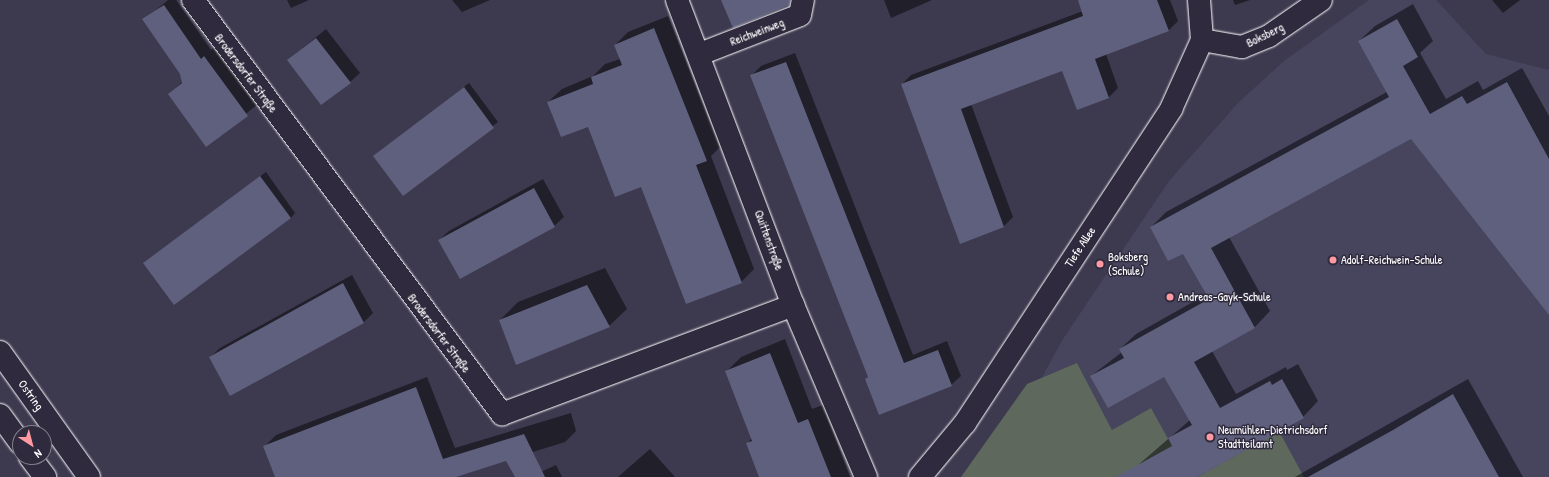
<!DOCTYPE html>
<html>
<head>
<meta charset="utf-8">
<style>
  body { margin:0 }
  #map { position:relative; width:1549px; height:477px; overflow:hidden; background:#3d3a50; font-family:"Patrick Hand",sans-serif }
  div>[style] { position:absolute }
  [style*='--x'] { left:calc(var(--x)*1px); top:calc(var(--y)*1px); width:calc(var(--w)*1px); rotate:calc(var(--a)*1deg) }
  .built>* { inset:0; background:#47455e }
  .green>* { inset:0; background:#5e685d }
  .shadow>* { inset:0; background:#0007 }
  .building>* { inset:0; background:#5e607d }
  .roads { filter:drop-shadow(0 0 1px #fff) drop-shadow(0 0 1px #fff) }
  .minor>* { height:22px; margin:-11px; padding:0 11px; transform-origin:11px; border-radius:11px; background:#2f2a3d }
  .dots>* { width:11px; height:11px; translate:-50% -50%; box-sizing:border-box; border:2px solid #2f2a3d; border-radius:50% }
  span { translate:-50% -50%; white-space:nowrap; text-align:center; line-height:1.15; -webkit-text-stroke:3px #2f2a3d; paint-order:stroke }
  .street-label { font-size:12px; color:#fff }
  .poi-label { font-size:12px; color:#fff }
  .left { translate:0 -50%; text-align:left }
  .north { position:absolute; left:12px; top:425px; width:40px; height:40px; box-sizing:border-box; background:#2f2a3d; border:1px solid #827f8b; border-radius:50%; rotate:144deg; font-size:11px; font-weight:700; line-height:16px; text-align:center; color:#fff }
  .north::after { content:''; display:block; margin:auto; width:14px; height:18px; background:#ff9aa2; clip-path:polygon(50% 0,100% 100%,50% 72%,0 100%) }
</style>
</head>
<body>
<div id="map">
  <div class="built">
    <i style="clip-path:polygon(1369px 0,1436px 0,1486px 54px,1549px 70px,1549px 477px,1304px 477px,1279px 431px,1141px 477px,1151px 408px,1112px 430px,1077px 363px,1040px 381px,1063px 339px,1169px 181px,1239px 102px,1284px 61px)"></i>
  </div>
  <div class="green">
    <i style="clip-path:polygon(1077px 363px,1112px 430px,1151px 408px,1172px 446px,1141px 477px,961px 477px,1027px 384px)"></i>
    <i style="clip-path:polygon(1279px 431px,1304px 477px,1197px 477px)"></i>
  </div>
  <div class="shadow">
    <i style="clip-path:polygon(168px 0,176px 0,211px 50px,214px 47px,257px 105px,206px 145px,169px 94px,183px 81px,181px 74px,144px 20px)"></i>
    <i style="clip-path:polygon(287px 0,309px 0,291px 8px)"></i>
    <i style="clip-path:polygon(452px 0,490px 0,462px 12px)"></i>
    <i style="clip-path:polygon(884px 0,932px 0,891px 18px)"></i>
    <i style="clip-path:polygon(1079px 0,1170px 0,1178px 21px,1169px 30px,1106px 54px,1118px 88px,1109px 97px,1077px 109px,1062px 70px,971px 104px,1013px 217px,1004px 226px,961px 242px,902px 84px,911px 75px,1083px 11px)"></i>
    <i style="clip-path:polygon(1233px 0,1250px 0,1235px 5px)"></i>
    <i style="clip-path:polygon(1492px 0,1520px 0,1503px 13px)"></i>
    <i style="clip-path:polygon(1413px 4px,1433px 41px,1420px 53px,1446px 99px,1478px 81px,1483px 90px,1522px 68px,1549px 116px,1549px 313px,1412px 138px,1229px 237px,1270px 311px,1255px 327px,1212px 351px,1236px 394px,1286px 367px,1287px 370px,1298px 364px,1318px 401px,1303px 417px,1195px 477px,1143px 477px,1137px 466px,1190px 420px,1165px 376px,1091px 376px,1122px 352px,1120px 349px,1136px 334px,1207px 294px,1183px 252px,1151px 227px,1166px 212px,1387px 92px,1359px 41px,1375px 26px)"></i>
    <i style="clip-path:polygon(668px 16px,720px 147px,711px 156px,754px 269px,741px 282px,641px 186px,588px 126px,548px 102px,562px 89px,593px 76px,605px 64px,620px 59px,615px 45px,628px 32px)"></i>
    <i style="clip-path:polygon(326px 29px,360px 73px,350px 82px,288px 60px)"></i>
    <i style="clip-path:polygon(795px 53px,913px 355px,947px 341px,961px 376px,951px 385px,866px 379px,869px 376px,751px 76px,761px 66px)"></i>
    <i style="clip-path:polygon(469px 83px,498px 122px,403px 194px,374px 156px)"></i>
    <i style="clip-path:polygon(266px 172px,295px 213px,291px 218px,144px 263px)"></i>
    <i style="clip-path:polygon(543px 179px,564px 217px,554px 226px,439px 240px,449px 231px)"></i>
    <i style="clip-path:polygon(605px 268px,627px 309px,609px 326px,500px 320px,518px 302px)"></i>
    <i style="clip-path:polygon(352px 275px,373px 313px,364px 322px,231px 394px,210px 357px,220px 348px)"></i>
    <i style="clip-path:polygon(785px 339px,812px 409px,823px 405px,850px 477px,760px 477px,747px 444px,752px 438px,726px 372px,741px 357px)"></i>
    <i style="clip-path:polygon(427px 377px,455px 448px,571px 413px,576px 431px,565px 442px,453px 477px,276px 477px,264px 447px,276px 435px)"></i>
    <i style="clip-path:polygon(1468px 379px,1523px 477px,1295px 477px)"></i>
    <i style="clip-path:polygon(650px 449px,675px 477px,618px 477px)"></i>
    <i style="clip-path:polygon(556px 465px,562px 477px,530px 477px)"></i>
  </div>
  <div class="building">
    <i style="clip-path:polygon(721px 0,790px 0,789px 5px,733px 28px)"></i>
    <i style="clip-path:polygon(1078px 0,1157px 0,1169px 31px,1095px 59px,1109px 98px,1077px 110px,1062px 71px,961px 109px,1004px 227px,960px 244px,901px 84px,1083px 16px)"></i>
    <i style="clip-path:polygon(164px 5px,201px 59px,204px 56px,248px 116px,206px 147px,168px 94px,182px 83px,180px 74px,142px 19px)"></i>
    <i style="clip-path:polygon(1397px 19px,1418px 57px,1403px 66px,1430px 114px,1462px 96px,1467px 104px,1507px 82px,1549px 159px,1549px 315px,1411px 139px,1211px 248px,1255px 328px,1194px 362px,1220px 408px,1270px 381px,1272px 385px,1282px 379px,1304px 418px,1197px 477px,1116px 477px,1172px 446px,1168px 438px,1192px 425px,1164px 377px,1108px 408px,1090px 376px,1124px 358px,1119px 349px,1209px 299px,1183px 254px,1168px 261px,1150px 227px,1389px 97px,1358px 41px)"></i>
    <i style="clip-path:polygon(654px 28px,707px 161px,696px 165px,742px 283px,686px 304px,641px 187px,615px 197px,588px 127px,561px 137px,547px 102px,593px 84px,591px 77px,622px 65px,614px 45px)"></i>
    <i style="clip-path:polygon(316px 38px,351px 83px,321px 105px,287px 60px)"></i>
    <i style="clip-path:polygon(786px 62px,904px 363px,938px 350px,952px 386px,879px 415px,865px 379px,868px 377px,750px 75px)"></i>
    <i style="clip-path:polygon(464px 87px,494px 128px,403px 196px,373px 156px)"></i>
    <i style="clip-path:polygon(260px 176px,291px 218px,174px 305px,143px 263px)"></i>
    <i style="clip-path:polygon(534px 188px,555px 227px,460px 279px,438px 240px)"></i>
    <i style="clip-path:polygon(343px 283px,364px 323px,230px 396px,209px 357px)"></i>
    <i style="clip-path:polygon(587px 285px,610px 327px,516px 365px,499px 320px)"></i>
    <i style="clip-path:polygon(770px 353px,798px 423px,808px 419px,831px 477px,759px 477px,746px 443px,752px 441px,725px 371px)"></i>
    <i style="clip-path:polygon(416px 387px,443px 459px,524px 434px,545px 477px,515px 477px,506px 461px,456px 477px,275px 477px,263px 446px)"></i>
    <i style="clip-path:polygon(1453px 394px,1499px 477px,1308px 477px,1393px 430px)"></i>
  </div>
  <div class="roads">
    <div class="minor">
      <i style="--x:193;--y:0;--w:517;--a:53.26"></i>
      <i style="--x:502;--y:414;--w:311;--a:-20.5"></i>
      <i style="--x:677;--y:0;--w:326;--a:69.2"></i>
      <i style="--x:793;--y:305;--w:187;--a:67"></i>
      <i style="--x:1202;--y:40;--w:41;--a:9.9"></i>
      <i style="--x:1242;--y:47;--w:29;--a:-22"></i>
      <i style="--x:1269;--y:36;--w:63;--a:-34.7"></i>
      <i style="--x:700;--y:54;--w:107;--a:-21.3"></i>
      <i style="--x:800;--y:15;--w:15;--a:-79"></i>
      <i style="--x:0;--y:352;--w:153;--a:54.5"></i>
      <i style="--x:0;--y:415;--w:34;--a:54"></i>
      <i style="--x:30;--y:457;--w:25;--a:53"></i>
      <i style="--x:920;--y:477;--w:70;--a:-50.2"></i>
      <i style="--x:965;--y:423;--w:376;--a:-56.7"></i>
      <i style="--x:1171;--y:109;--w:76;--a:-65.8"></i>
      <i style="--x:1202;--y:40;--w:40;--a:-94.3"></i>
    </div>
  </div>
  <div class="dots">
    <i style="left:1333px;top:260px;background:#ff9aa2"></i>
    <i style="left:1100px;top:264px;background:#ff9aa2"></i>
    <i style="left:1170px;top:297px;background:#ff9aa2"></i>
    <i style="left:1210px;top:437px;background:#ff9aa2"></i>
  </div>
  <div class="street-label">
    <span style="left:757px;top:32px;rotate:-21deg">Reichweinweg</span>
    <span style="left:1265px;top:35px;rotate:-26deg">Boksberg</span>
    <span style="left:246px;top:73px;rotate:53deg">Brodersdorfer Straße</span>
    <span style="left:769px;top:240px;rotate:70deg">Quittenstraße</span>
    <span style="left:1080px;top:247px;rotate:-57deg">Tiefe Allee</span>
    <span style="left:439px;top:333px;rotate:53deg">Brodersdorfer Straße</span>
    <span style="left:31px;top:395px;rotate:54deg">Ostring</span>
  </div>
  <div class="poi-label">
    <span class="left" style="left:1108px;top:264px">Boksberg<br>(Schule)</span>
    <span class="left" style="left:1341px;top:260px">Adolf-Reichwein-Schule</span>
    <span class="left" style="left:1178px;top:297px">Andreas-Gayk-Schule</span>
    <span class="left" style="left:1218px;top:437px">Neumühlen-Dietrichsdorf<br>Stadtteilamt</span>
  </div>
  <div class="north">N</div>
</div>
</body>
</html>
